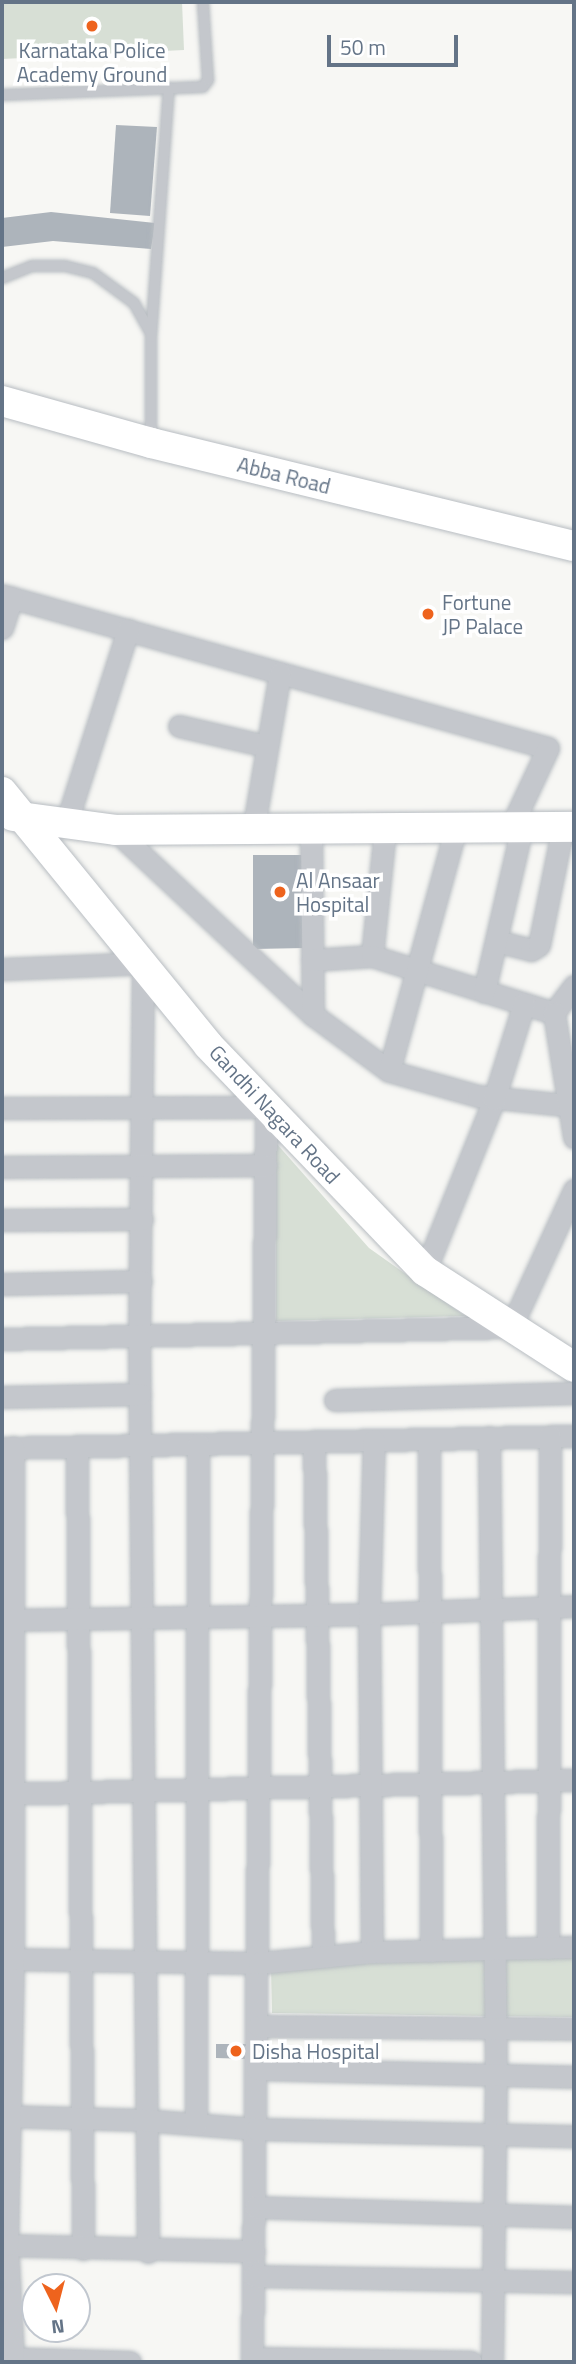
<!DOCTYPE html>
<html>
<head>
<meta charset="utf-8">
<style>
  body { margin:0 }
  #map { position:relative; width:576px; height:2364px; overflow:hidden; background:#f7f7f4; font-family:"Titillium Web",sans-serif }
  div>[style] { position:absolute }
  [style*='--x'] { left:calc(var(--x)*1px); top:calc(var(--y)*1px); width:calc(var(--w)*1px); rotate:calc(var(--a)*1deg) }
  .green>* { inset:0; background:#d7dfd5 }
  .building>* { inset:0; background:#adb4bb }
  .roads { filter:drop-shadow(0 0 2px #b8bdc2) drop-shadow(0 0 2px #b8bdc2) }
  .lane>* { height:10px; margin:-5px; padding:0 5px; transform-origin:5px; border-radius:5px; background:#c4c7cc }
  .street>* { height:21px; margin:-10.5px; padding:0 10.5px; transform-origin:10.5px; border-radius:10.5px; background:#c4c7cc }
  .secondary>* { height:30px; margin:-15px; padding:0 15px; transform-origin:15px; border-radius:15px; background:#fff }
  .dots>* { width:19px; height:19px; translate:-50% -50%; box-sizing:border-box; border:4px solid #fff; border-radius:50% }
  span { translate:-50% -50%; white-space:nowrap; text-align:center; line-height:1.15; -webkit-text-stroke:7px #fff; paint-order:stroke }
  .poi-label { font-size:21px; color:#647487 }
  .left { translate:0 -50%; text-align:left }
  .street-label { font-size:21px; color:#647487 }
  .frame { position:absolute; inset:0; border:4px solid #647487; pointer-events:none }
  .north { position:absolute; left:21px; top:2273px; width:70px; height:70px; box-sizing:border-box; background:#fff; border:2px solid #c1c7cf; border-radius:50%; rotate:174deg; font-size:19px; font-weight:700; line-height:28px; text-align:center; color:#647487 }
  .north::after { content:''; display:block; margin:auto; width:24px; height:32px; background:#ee631d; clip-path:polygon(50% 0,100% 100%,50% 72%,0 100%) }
  .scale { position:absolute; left:327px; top:35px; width:131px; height:32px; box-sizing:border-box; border:4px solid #647487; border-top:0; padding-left:9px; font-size:21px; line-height:24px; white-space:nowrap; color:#647487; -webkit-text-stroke:5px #fff; paint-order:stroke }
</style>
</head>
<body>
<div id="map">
  <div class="green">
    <i style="clip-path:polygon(2px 2px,182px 2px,184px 50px,2px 59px)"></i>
    <i style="clip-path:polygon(276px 1143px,369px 1248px,465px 1316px,276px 1321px)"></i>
    <i style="clip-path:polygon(574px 1957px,574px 2017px,272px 2013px,271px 1966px)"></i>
  </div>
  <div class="building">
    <i style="clip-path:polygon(116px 125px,157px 127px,150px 216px,110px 213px)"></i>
    <i style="clip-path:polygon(51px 212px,155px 223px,151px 249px,53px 241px,2px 247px,2px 218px)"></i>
    <i style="clip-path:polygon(253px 855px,304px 855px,305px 948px,253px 949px)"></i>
    <i style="clip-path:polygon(216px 2044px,250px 2044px,249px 2059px,216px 2058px)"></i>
  </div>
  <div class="roads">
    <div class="lane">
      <i style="--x:2;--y:95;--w:201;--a:-2.3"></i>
      <i style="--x:203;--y:87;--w:9;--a:-54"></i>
      <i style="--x:208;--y:80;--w:78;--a:-93.7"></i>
      <i style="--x:2;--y:278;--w:32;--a:-22"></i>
      <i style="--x:32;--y:266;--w:33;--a:0"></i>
      <i style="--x:65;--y:266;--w:29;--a:14"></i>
      <i style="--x:93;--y:273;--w:51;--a:36.2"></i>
      <i style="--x:134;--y:303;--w:33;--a:61"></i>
      <i style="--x:151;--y:441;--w:104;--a:-90"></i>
      <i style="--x:151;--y:337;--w:250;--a:-85.9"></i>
    </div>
    <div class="street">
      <i style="--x:2;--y:595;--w:567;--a:15.65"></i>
      <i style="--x:548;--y:748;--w:87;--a:115.1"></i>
      <i style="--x:2;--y:628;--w:32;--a:-72"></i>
      <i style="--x:179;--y:726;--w:89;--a:12.9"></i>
      <i style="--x:66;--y:824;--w:204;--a:-72.3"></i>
      <i style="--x:115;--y:830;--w:271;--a:43.1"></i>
      <i style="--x:313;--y:1015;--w:94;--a:36.4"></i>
      <i style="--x:389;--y:1071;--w:92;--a:15.7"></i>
      <i style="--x:478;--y:1096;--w:97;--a:5.9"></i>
      <i style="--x:253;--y:831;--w:160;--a:-80.3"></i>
      <i style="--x:311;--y:831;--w:184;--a:89.4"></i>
      <i style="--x:496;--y:941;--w:36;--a:14"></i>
      <i style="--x:531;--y:950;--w:9;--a:-32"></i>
      <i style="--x:539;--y:945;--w:120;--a:-78.5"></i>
      <i style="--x:372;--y:956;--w:127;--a:-84.1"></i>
      <i style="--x:312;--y:960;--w:60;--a:-3.8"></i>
      <i style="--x:372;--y:956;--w:191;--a:17.4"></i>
      <i style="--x:2;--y:969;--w:141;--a:-2.4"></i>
      <i style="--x:143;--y:963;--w:372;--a:90.6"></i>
      <i style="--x:139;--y:1335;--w:917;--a:89.44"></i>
      <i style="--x:574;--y:986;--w:34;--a:127"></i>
      <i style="--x:554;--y:1013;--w:126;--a:80.8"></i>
      <i style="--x:484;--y:992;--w:169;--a:-77"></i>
      <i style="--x:389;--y:1071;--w:252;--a:-74.6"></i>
      <i style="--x:2;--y:1108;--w:264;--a:-0.2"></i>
      <i style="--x:266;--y:1107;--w:1255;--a:90.64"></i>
      <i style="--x:2;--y:1167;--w:264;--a:-0.4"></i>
      <i style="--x:2;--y:1220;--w:140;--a:-0.4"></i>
      <i style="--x:425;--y:1271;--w:185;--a:-68.1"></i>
      <i style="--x:494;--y:1099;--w:100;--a:-72.5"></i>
      <i style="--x:2;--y:1284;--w:139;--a:-1.2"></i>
      <i style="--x:2;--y:1339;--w:509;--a:-1.35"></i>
      <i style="--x:511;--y:1327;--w:151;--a:-65.3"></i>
      <i style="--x:2;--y:1397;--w:138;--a:-1.2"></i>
      <i style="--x:335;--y:1400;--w:239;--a:-1.7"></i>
      <i style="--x:489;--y:1437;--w:637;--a:89.37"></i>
      <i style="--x:496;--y:2074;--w:288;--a:90.8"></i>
      <i style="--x:429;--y:1439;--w:512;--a:89.78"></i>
      <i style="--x:314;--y:1441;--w:516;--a:89"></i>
      <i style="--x:77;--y:1446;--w:803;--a:89.57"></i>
      <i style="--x:2;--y:1448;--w:572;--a:-1.2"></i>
      <i style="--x:2;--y:1620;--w:367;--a:-0.9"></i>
      <i style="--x:369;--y:1614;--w:205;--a:-2.2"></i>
      <i style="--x:2;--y:1794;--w:572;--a:-1.4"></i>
      <i style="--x:548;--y:1948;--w:512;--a:-89.78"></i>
      <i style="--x:372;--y:1952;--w:338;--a:-90.5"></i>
      <i style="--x:369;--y:1614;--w:174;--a:-88.4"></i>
      <i style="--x:2;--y:1959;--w:257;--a:0.9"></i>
      <i style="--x:259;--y:1963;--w:114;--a:-5.6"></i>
      <i style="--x:372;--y:1952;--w:202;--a:-1.4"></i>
      <i style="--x:258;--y:2026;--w:316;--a:0.5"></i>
      <i style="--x:257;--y:2069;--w:317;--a:1.4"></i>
      <i style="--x:2;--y:2116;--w:141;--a:1.6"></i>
      <i style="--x:143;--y:2120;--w:113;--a:4.6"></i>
      <i style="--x:256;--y:2129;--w:318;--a:1.3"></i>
      <i style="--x:196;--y:2124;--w:680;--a:-89.83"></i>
      <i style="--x:255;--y:2207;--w:319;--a:1.8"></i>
      <i style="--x:2;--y:2245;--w:252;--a:1.4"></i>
      <i style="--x:254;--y:2276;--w:320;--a:1.1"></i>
      <i style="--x:2;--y:2358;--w:128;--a:1.8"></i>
      <i style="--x:13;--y:2358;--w:113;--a:-93"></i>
      <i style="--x:7;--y:2245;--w:286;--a:-88.8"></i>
      <i style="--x:13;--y:1959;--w:512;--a:-90"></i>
      <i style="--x:252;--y:2358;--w:219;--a:1"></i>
    </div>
    <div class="secondary">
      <i style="--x:2;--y:401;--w:155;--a:15.7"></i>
      <i style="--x:151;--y:443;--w:435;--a:13.7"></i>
      <i style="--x:2;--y:792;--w:326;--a:50.8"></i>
      <i style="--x:208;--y:1045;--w:313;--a:46.2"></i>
      <i style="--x:425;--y:1271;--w:177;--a:32.8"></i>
      <i style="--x:13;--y:816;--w:103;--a:7.8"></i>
      <i style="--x:115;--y:830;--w:459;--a:-0.4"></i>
    </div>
  </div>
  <div class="dots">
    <i style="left:92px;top:26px;background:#ee631d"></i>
    <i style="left:428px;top:614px;background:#ee631d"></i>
    <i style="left:280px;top:892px;background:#ee631d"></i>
    <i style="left:236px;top:2051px;background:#ee631d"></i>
  </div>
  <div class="poi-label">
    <span style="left:92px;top:62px">Karnataka Police<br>Academy Ground</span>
    <span class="left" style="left:442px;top:614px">Fortune<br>JP Palace</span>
    <span class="left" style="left:296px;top:892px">Al Ansaar<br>Hospital</span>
    <span class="left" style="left:252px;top:2051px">Disha Hospital</span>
  </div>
  <div class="street-label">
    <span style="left:284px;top:475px;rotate:14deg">Abba Road</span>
    <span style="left:275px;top:1114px;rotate:47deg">Gandhi Nagara Road</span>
  </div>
  <div class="frame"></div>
  <div class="north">N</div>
  <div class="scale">50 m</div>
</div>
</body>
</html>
